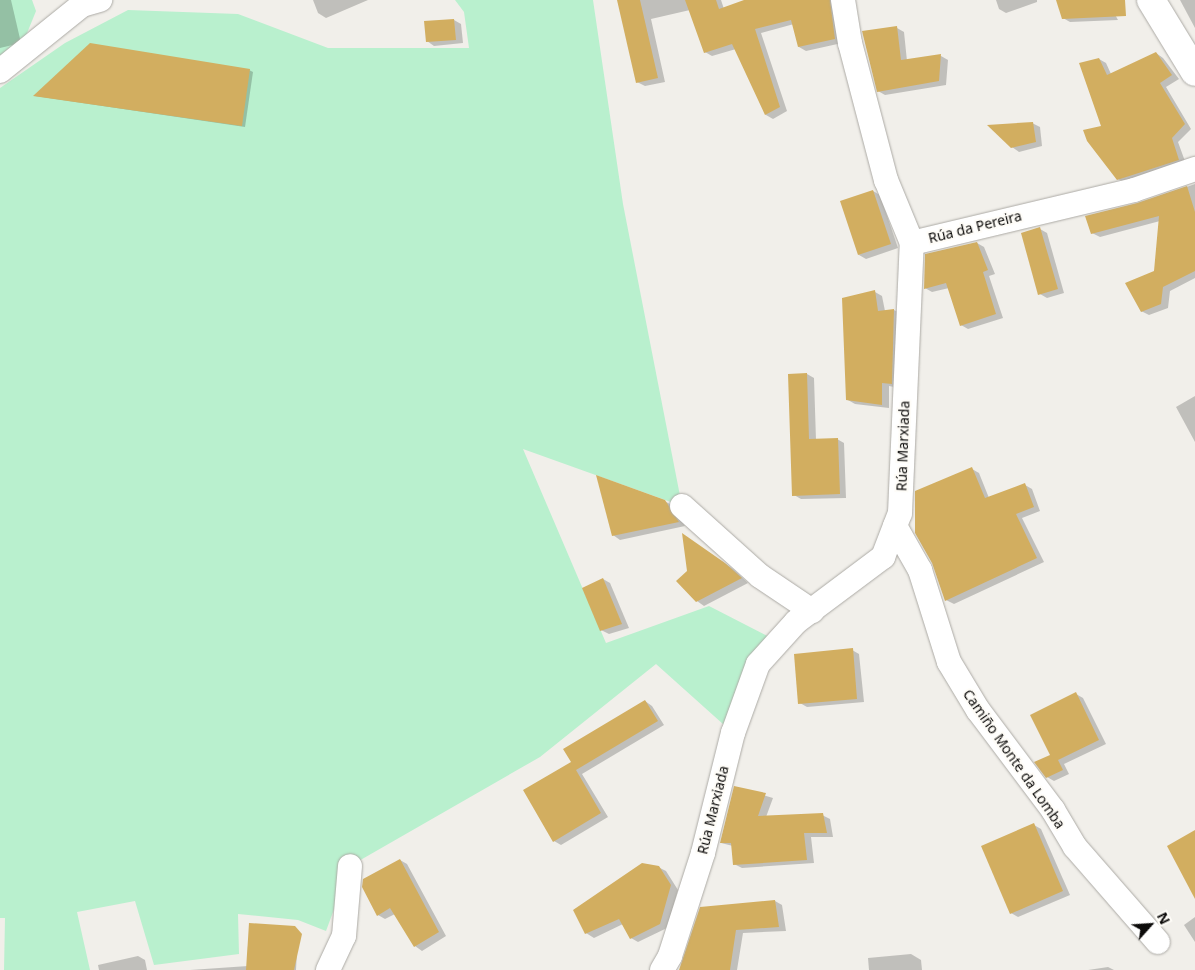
<!DOCTYPE html>
<html>
<head>
<meta charset="utf-8">
<style>
  body { margin:0 }
  #map { position:relative; width:1195px; height:970px; overflow:hidden; background:#f1efea; font-family:"Noto Sans",sans-serif }
  div>[style] { position:absolute }
  [style*='--x'] { left:calc(var(--x)*1px); top:calc(var(--y)*1px); width:calc(var(--w)*1px); rotate:calc(var(--a)*1deg) }
  .green>* { inset:0; background:#b9f0ce }
  .shadow>* { inset:0; background:#0003 }
  .building>* { inset:0; background:#d2ae60 }
  .roads { filter:drop-shadow(0 0 1px #acaaa5) drop-shadow(0 0 1px #acaaa5) }
  .minor>* { height:24px; margin:-12px; padding:0 12px; transform-origin:12px; border-radius:12px; background:#fff }
  .primary>* { height:28px; margin:-14px; padding:0 14px; transform-origin:14px; border-radius:14px; background:#fff }
  span { translate:-50% -50%; white-space:nowrap; text-align:center; line-height:1.15; -webkit-text-stroke:4px #fefcf7; paint-order:stroke }
  .street-label { font-size:14px; color:#0c0b0a }
  .north { position:absolute; left:1125px; top:900px; width:50px; height:50px; -webkit-text-stroke:4px #fefcf7; paint-order:stroke; rotate:64deg; font-size:14px; font-weight:700; line-height:20px; text-align:center; color:#0c0b0a }
  .north::after { content:''; display:block; margin:auto; width:18px; height:22px; background:#0c0b0a; clip-path:polygon(50% 0,100% 100%,50% 72%,0 100%) }
</style>
</head>
<body>
<div id="map">
  <div class="green">
    <i style="clip-path:polygon(0 0,32px 0,36px 11px,21px 48px,0 58px)"></i>
    <i style="clip-path:polygon(455px 0,593px 0,623px 204px,682px 506px,523px 449px,606px 643px,709px 606px,779px 642px,733px 733px,656px 664px,540px 757px,350px 866px,326px 931px,298px 920px,238px 914px,239px 954px,154px 965px,135px 901px,77px 912px,90px 970px,4px 970px,5px 918px,0 918px,0 88px,65px 43px,128px 10px,238px 14px,328px 48px,469px 48px,464px 12px)"></i>
  </div>
  <div class="shadow">
    <i style="clip-path:polygon(0 0,11px 0,21px 43px,0 48px)"></i>
    <i style="clip-path:polygon(313px 0,368px 0,326px 18px,318px 13px)"></i>
    <i style="clip-path:polygon(619px 0,721px 0,724px 9px,748px 0,834px 0,842px 43px,806px 51px,799px 47px,794px 24px,761px 33px,787px 111px,773px 119px,766px 115px,736px 49px,712px 56px,705px 52px,690px 10px,651px 19px,665px 82px,645px 86px,637px 82px)"></i>
    <i style="clip-path:polygon(996px 0,1037px 0,1037px 2px,1006px 13px,999px 9px)"></i>
    <i style="clip-path:polygon(1058px 0,1107px 0,1118px 20px,1070px 22px,1063px 18px)"></i>
    <i style="clip-path:polygon(1180px 0,1195px 0,1195px 28px)"></i>
    <i style="clip-path:polygon(454px 20px,461px 24px,463px 43px,434px 46px,427px 41px,425px 22px)"></i>
    <i style="clip-path:polygon(897px 28px,904px 32px,907px 61px,941px 56px,948px 60px,946px 85px,885px 95px,878px 91px)"></i>
    <i style="clip-path:polygon(1156px 53px,1163px 58px,1179px 79px,1166px 87px,1191px 129px,1178px 142px,1186px 164px,1125px 183px,1118px 179px,1103px 126px,1099px 59px,1106px 63px,1111px 74px)"></i>
    <i style="clip-path:polygon(249px 70px,253px 72px,245px 127px,35px 96px)"></i>
    <i style="clip-path:polygon(1032px 123px,1040px 127px,1042px 146px,1019px 152px,1012px 147px)"></i>
    <i style="clip-path:polygon(1195px 184px,1195px 278px,1170px 291px,1168px 308px,1149px 315px,1141px 311px,1155px 272px,1160px 221px,1100px 237px,1092px 233px,1139px 204px)"></i>
    <i style="clip-path:polygon(873px 191px,880px 195px,898px 248px,866px 259px,859px 255px)"></i>
    <i style="clip-path:polygon(1040px 229px,1047px 233px,1064px 293px,1047px 298px,1040px 294px)"></i>
    <i style="clip-path:polygon(977px 243px,984px 247px,995px 274px,989px 276px,1003px 318px,968px 329px,961px 325px,949px 288px,932px 292px,925px 288px)"></i>
    <i style="clip-path:polygon(875px 292px,882px 296px,885px 311px,894px 310px,901px 314px,899px 388px,889px 386px,889px 408px,855px 404px,848px 400px)"></i>
    <i style="clip-path:polygon(807px 374px,814px 378px,816px 440px,837px 439px,844px 443px,846px 498px,801px 499px,794px 495px)"></i>
    <i style="clip-path:polygon(1195px 396px,1195px 442px,1176px 407px)"></i>
    <i style="clip-path:polygon(972px 469px,979px 473px,989px 498px,1025px 485px,1032px 489px,1040px 511px,1022px 518px,1044px 562px,954px 604px,946px 600px)"></i>
    <i style="clip-path:polygon(664px 501px,672px 505px,685px 526px,620px 540px,613px 535px)"></i>
    <i style="clip-path:polygon(689px 539px,733px 569px,748px 583px,704px 606px,697px 601px)"></i>
    <i style="clip-path:polygon(603px 579px,610px 583px,629px 628px,609px 634px,601px 630px)"></i>
    <i style="clip-path:polygon(852px 650px,859px 654px,864px 702px,807px 707px,800px 703px)"></i>
    <i style="clip-path:polygon(1076px 694px,1083px 698px,1106px 744px,1064px 764px,1069px 774px,1054px 781px,1047px 777px,1052px 755px)"></i>
    <i style="clip-path:polygon(645px 701px,652px 706px,664px 725px,582px 774px,608px 817px,561px 845px,554px 841px,572px 763px)"></i>
    <i style="clip-path:polygon(735px 787px,773px 798px,766px 817px,822px 815px,830px 819px,833px 837px,811px 837px,814px 863px,742px 868px,734px 864px,733px 846px,721px 843px)"></i>
    <i style="clip-path:polygon(1034px 825px,1041px 829px,1070px 895px,1018px 917px,1011px 913px)"></i>
    <i style="clip-path:polygon(400px 860px,407px 864px,446px 936px,422px 951px,415px 946px,395px 914px,385px 919px,378px 915px)"></i>
    <i style="clip-path:polygon(658px 867px,666px 871px,678px 890px,667px 928px,638px 942px,631px 938px,623px 924px,594px 938px,586px 933px,574px 910px)"></i>
    <i style="clip-path:polygon(775px 901px,782px 905px,786px 931px,743px 933px,737px 970px,680px 970px)"></i>
    <i style="clip-path:polygon(1195px 917px,1195px 942px,1184px 925px)"></i>
    <i style="clip-path:polygon(298px 931px,296px 970px,190px 970px,248px 966px)"></i>
    <i style="clip-path:polygon(911px 954px,921px 960px,922px 970px,869px 970px,868px 958px)"></i>
    <i style="clip-path:polygon(138px 956px,145px 960px,147px 970px,99px 970px,98px 965px)"></i>
    <i style="clip-path:polygon(1108px 967px,1114px 970px,1088px 970px)"></i>
  </div>
  <div class="building">
    <i style="clip-path:polygon(617px 0,640px 0,658px 78px,636px 83px)"></i>
    <i style="clip-path:polygon(685px 0,716px 0,719px 9px,744px 0,830px 0,835px 39px,798px 47px,791px 20px,755px 29px,780px 107px,765px 115px,732px 44px,704px 53px)"></i>
    <i style="clip-path:polygon(1056px 0,1125px 0,1126px 16px,1062px 19px)"></i>
    <i style="clip-path:polygon(454px 19px,456px 40px,426px 42px,424px 21px)"></i>
    <i style="clip-path:polygon(897px 26px,901px 60px,941px 54px,939px 81px,877px 92px,862px 31px)"></i>
    <i style="clip-path:polygon(90px 43px,250px 69px,242px 126px,33px 96px)"></i>
    <i style="clip-path:polygon(1156px 52px,1172px 75px,1160px 83px,1185px 124px,1172px 138px,1179px 160px,1117px 180px,1087px 141px,1083px 130px,1101px 126px,1079px 63px,1099px 58px,1107px 75px)"></i>
    <i style="clip-path:polygon(1033px 122px,1036px 142px,1011px 148px,987px 125px)"></i>
    <i style="clip-path:polygon(1187px 186px,1195px 212px,1195px 271px,1163px 287px,1161px 304px,1141px 312px,1125px 283px,1154px 271px,1159px 216px,1091px 234px,1085px 216px,1137px 203px)"></i>
    <i style="clip-path:polygon(873px 190px,891px 244px,858px 255px,840px 201px)"></i>
    <i style="clip-path:polygon(1040px 227px,1058px 289px,1038px 295px,1021px 233px)"></i>
    <i style="clip-path:polygon(977px 242px,988px 270px,983px 272px,996px 314px,960px 326px,946px 283px,924px 289px,925px 254px)"></i>
    <i style="clip-path:polygon(875px 290px,878px 311px,894px 309px,892px 384px,882px 383px,882px 405px,846px 400px,842px 298px)"></i>
    <i style="clip-path:polygon(807px 373px,809px 439px,838px 438px,840px 494px,792px 496px,788px 374px)"></i>
    <i style="clip-path:polygon(972px 467px,985px 498px,1025px 483px,1034px 507px,1016px 514px,1037px 558px,945px 601px,932px 563px,915px 533px,915px 491px)"></i>
    <i style="clip-path:polygon(596px 475px,665px 500px,679px 522px,612px 536px)"></i>
    <i style="clip-path:polygon(682px 533px,725px 563px,742px 578px,696px 602px,676px 581px,687px 571px)"></i>
    <i style="clip-path:polygon(603px 578px,622px 624px,600px 631px,582px 588px)"></i>
    <i style="clip-path:polygon(853px 648px,857px 699px,798px 704px,794px 654px)"></i>
    <i style="clip-path:polygon(1076px 692px,1099px 740px,1058px 760px,1063px 770px,1046px 778px,1034px 762px,1050px 755px,1030px 715px)"></i>
    <i style="clip-path:polygon(645px 700px,658px 721px,576px 770px,601px 813px,553px 842px,523px 790px,571px 762px,563px 749px)"></i>
    <i style="clip-path:polygon(734px 786px,766px 793px,758px 816px,823px 813px,827px 833px,804px 833px,807px 860px,733px 865px,731px 843px,720px 843px)"></i>
    <i style="clip-path:polygon(1034px 823px,1063px 891px,1010px 914px,981px 846px)"></i>
    <i style="clip-path:polygon(1195px 830px,1195px 899px,1167px 846px)"></i>
    <i style="clip-path:polygon(400px 859px,439px 932px,414px 947px,390px 908px,377px 916px,362px 887px,363px 879px)"></i>
    <i style="clip-path:polygon(642px 863px,659px 866px,671px 885px,660px 924px,630px 939px,619px 919px,585px 934px,573px 910px)"></i>
    <i style="clip-path:polygon(775px 900px,779px 927px,736px 930px,730px 970px,679px 970px,700px 907px)"></i>
    <i style="clip-path:polygon(249px 923px,295px 926px,302px 934px,294px 970px,246px 970px)"></i>
  </div>
  <div class="roads">
    <div class="minor">
      <i style="--x:843;--y:0;--w:44;--a:80.8"></i>
      <i style="--x:850;--y:43;--w:142;--a:75.3"></i>
      <i style="--x:886;--y:180;--w:68;--a:67.6"></i>
      <i style="--x:912;--y:243;--w:228;--a:-13.4"></i>
      <i style="--x:1134;--y:190;--w:65;--a:-19"></i>
      <i style="--x:0;--y:71;--w:105;--a:-38.8"></i>
      <i style="--x:82;--y:5;--w:19;--a:-16"></i>
      <i style="--x:682;--y:506;--w:105;--a:41.9"></i>
      <i style="--x:760;--y:576;--w:63;--a:33.9"></i>
      <i style="--x:895;--y:526;--w:51;--a:60.4"></i>
      <i style="--x:920;--y:570;--w:96;--a:72.5"></i>
      <i style="--x:949;--y:662;--w:56;--a:58.9"></i>
      <i style="--x:978;--y:710;--w:125;--a:53.1"></i>
      <i style="--x:1053;--y:810;--w:43;--a:59.3"></i>
      <i style="--x:1075;--y:847;--w:126;--a:48.9"></i>
      <i style="--x:328;--y:970;--w:38;--a:-65"></i>
      <i style="--x:344;--y:936;--w:70;--a:-85.1"></i>
      <i style="--x:662;--y:970;--w:16;--a:-60"></i>
      <i style="--x:670;--y:956;--w:108;--a:-72.2"></i>
      <i style="--x:703;--y:853;--w:124;--a:-76"></i>
      <i style="--x:733;--y:733;--w:73;--a:-70.1"></i>
      <i style="--x:758;--y:664;--w:57;--a:-47.9"></i>
      <i style="--x:796;--y:622;--w:109;--a:-36.8"></i>
      <i style="--x:883;--y:557;--w:47;--a:-68.9"></i>
      <i style="--x:900;--y:513;--w:270;--a:-87.5"></i>
    </div>
    <div class="primary">
      <i style="--x:1151;--y:0;--w:84;--a:58.6"></i>
    </div>
  </div>
  <div class="street-label">
    <span style="left:975px;top:227px;rotate:-14deg">Rúa da Pereira</span>
    <span style="left:903px;top:446px;rotate:-88deg">Rúa Marxiada</span>
    <span style="left:1014px;top:759px;rotate:55deg">Camiño Monte da Lomba</span>
    <span style="left:713px;top:810px;rotate:-76deg">Rúa Marxiada</span>
  </div>
  <div class="north">N</div>
</div>
</body>
</html>
